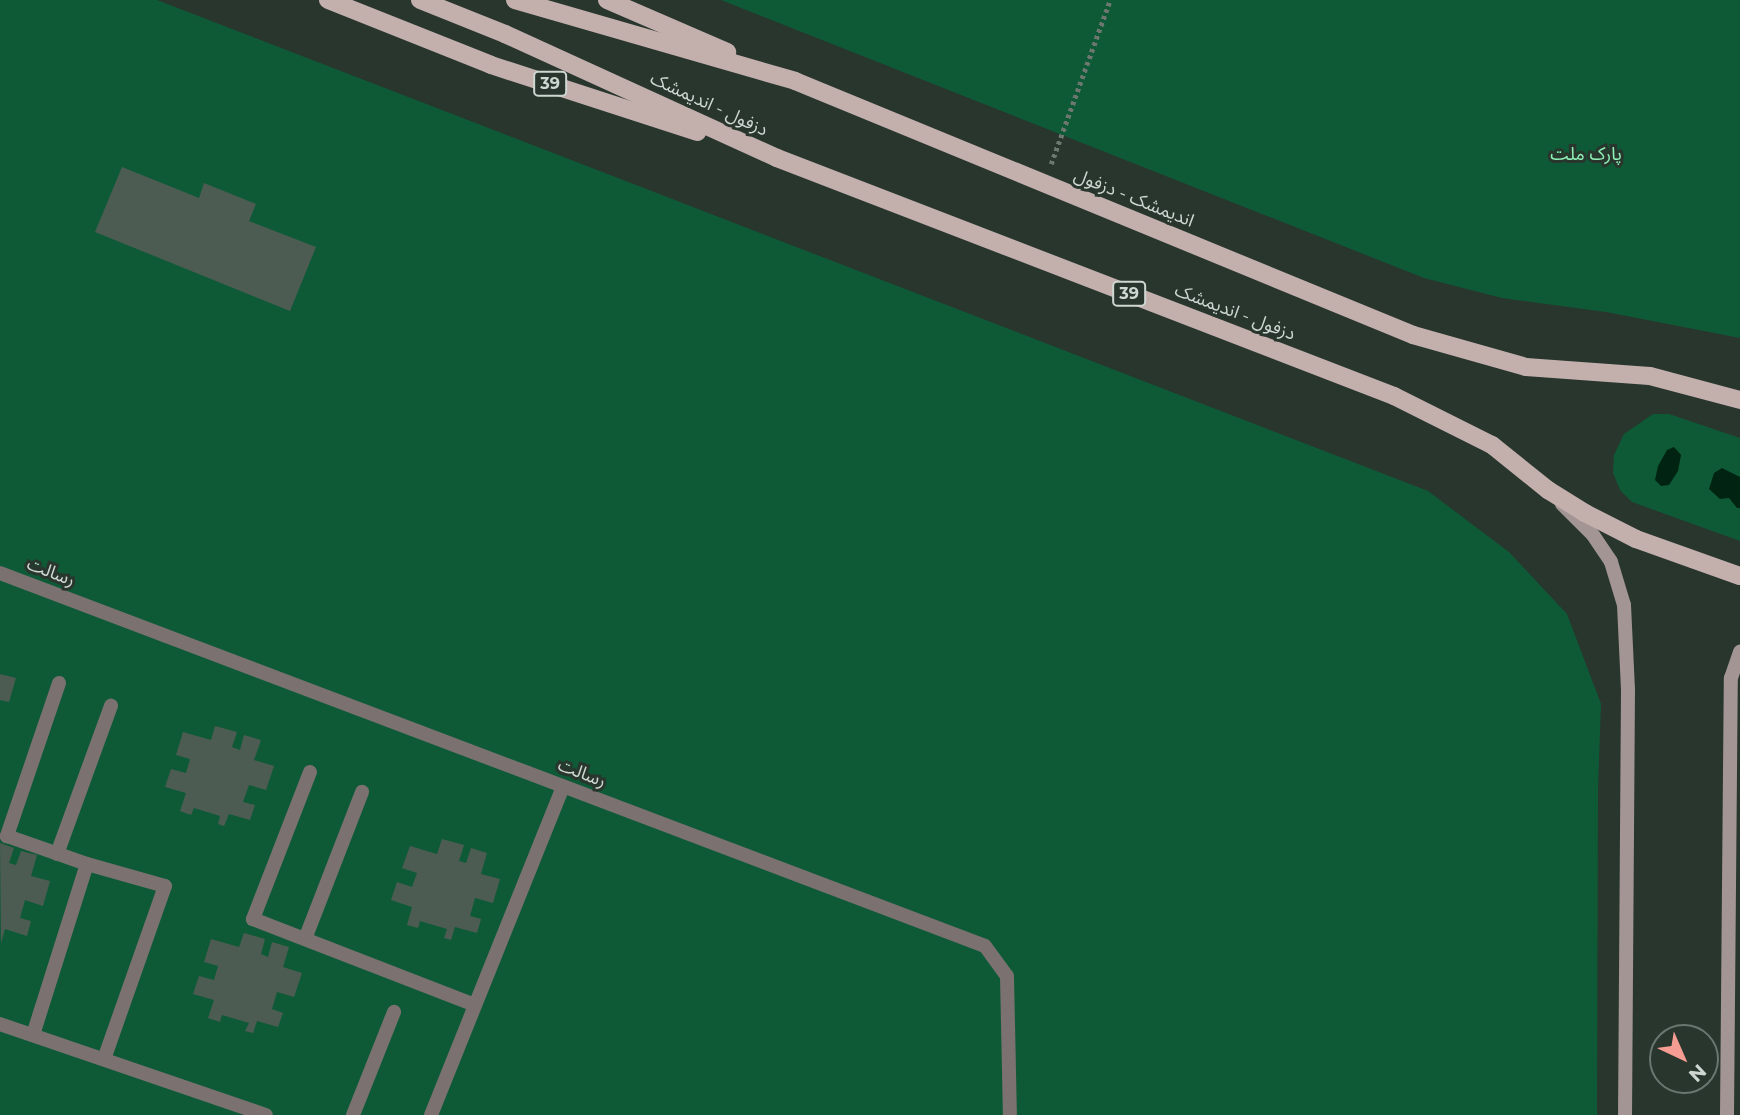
<!DOCTYPE html>
<html>
<head>
<meta charset="utf-8">
<style>
  body { margin:0 }
  #map { position:relative; width:1740px; height:1115px; overflow:hidden; background:#28362d; font-family:Montserrat,"Noto Sans Arabic",sans-serif }
  div>[style] { position:absolute }
  [style*='--x'] { left:calc(var(--x)*1px); top:calc(var(--y)*1px); width:calc(var(--w)*1px); rotate:calc(var(--a)*1deg) }
  .green>* { inset:0; background:#0f5a36 }
  .water>* { inset:0; background:#002411 }
  .building>* { inset:0; background:#4c5c52 }
  .path>* { height:4.5px; margin-top:-2.25px; transform-origin:0; background:repeating-linear-gradient(90deg,#6b776f 0 3.5px,transparent 0 7px) }
  .street>* { height:14px; margin:-7px; padding:0 7px; transform-origin:7px; border-radius:7px; background:#7b7170 }
  .secondary>* { height:14px; margin:-7px; padding:0 7px; transform-origin:7px; border-radius:7px; background:#a39593 }
  .primary>* { height:18px; margin:-9px; padding:0 9px; transform-origin:9px; border-radius:9px; background:#c3b0ad }
  span { translate:-50% -50%; white-space:nowrap; text-align:center; line-height:1.15; -webkit-text-stroke:6px #28362d; paint-order:stroke }
  .shield-label span { padding:2px 5px; background:#28362d; border:2px solid; border-radius:5px; -webkit-text-stroke-width:0 }
  .shield-label { font-size:16px; color:#ced7d1; font-weight:700 }
  .street-label { font-size:18px; color:#ced7d1 }
  .park-label { font-size:18px; color:#8ff1b6 }
  .north { position:absolute; left:1649px; top:1024px; width:70px; height:70px; box-sizing:border-box; background:#28362d; border:2px solid #6a766f; border-radius:50%; rotate:136deg; font-size:19px; font-weight:700; line-height:28px; text-align:center; color:#ced7d1 }
  .north::after { content:''; display:block; margin:auto; width:24px; height:32px; background:#f59c93; clip-path:polygon(50% 0,100% 100%,50% 72%,0 100%) }
</style>
</head>
<body>
<div id="map">
  <div class="green">
    <i style="clip-path:polygon(0 0,157px 0,1428px 491px,1509px 552px,1567px 614px,1601px 704px,1598px 789px,1597px 1115px,0 1115px)"></i>
    <i style="clip-path:polygon(721px 0,1740px 0,1740px 338px,1606px 312px,1502px 298px,1424px 278px)"></i>
    <i style="clip-path:polygon(1653px 414px,1669px 414px,1740px 438px,1740px 541px,1632px 502px,1620px 490px,1613px 473px,1614px 455px,1624px 434px)"></i>
  </div>
  <div class="water">
    <i style="clip-path:polygon(1674px 447px,1681px 455px,1678px 471px,1669px 485px,1661px 486px,1655px 480px,1658px 466px,1667px 450px)"></i>
    <i style="clip-path:polygon(1722px 468px,1740px 477px,1740px 508px,1737px 508px,1729px 498px,1720px 499px,1709px 489px,1714px 473px)"></i>
  </div>
  <div class="building">
    <i style="clip-path:polygon(122px 167px,199px 198px,204px 183px,256px 204px,249px 221px,316px 247px,290px 311px,95px 232px)"></i>
    <i style="clip-path:polygon(0 674px,16px 678px,9px 702px,0 700px)"></i>
    <i style="clip-path:polygon(215px 726px,237px 732px,232px 747px,240px 750px,244px 735px,261px 740px,254px 760px,274px 766px,266px 790px,249px 785px,243px 802px,255px 805px,250px 820px,229px 814px,224px 826px,218px 824px,220px 816px,194px 808px,191px 815px,180px 811px,186px 793px,165px 787px,171px 769px,186px 773px,190px 759px,176px 755px,183px 732px,211px 740px)"></i>
    <i style="clip-path:polygon(442px 839px,464px 845px,459px 861px,466px 863px,471px 848px,487px 853px,481px 874px,500px 879px,493px 903px,475px 898px,470px 916px,481px 919px,477px 933px,455px 927px,451px 940px,444px 938px,447px 929px,420px 921px,418px 928px,407px 925px,412px 907px,391px 900px,397px 882px,412px 887px,417px 873px,402px 868px,410px 846px,437px 854px)"></i>
    <i style="clip-path:polygon(0 843px,14px 848px,9px 863px,16px 865px,21px 851px,37px 855px,31px 876px,50px 881px,43px 906px,25px 900px,20px 918px,31px 921px,27px 936px,5px 929px,1px 943px)"></i>
    <i style="clip-path:polygon(244px 933px,265px 939px,261px 954px,268px 957px,272px 942px,289px 947px,283px 967px,302px 973px,294px 997px,277px 992px,272px 1009px,283px 1013px,278px 1027px,257px 1021px,253px 1033px,245px 1031px,249px 1023px,222px 1015px,220px 1022px,208px 1018px,214px 1000px,193px 994px,199px 976px,214px 980px,218px 966px,204px 962px,211px 939px,239px 947px)"></i>
  </div>
  <div class="path">
    <i style="--x:1051;--y:164;--w:174;--a:-70.2"></i>
  </div>
  <div class="street">
    <i style="--x:0;--y:573;--w:1053;--a:20.74"></i>
    <i style="--x:985;--y:946;--w:37;--a:54"></i>
    <i style="--x:1007;--y:976;--w:139;--a:88.8"></i>
    <i style="--x:59;--y:683;--w:162;--a:108.8"></i>
    <i style="--x:7;--y:836;--w:85;--a:19.3"></i>
    <i style="--x:87;--y:864;--w:81;--a:15.8"></i>
    <i style="--x:165;--y:886;--w:183;--a:109.4"></i>
    <i style="--x:310;--y:772;--w:158;--a:111.2"></i>
    <i style="--x:253;--y:919;--w:238;--a:21.2"></i>
    <i style="--x:57;--y:854;--w:158;--a:-70"></i>
    <i style="--x:305;--y:939;--w:158;--a:-68.8"></i>
    <i style="--x:0;--y:1024;--w:281;--a:18.9"></i>
    <i style="--x:33;--y:1035;--w:179;--a:-72.5"></i>
    <i style="--x:353;--y:1115;--w:111;--a:-68.3"></i>
    <i style="--x:431;--y:1115;--w:354;--a:-68.1"></i>
  </div>
  <div class="secondary">
    <i style="--x:1562;--y:504;--w:44;--a:45"></i>
    <i style="--x:1593;--y:535;--w:32;--a:56"></i>
    <i style="--x:1611;--y:562;--w:45;--a:73.2"></i>
    <i style="--x:1624;--y:605;--w:84;--a:87.3"></i>
    <i style="--x:1628;--y:689;--w:426;--a:90.4"></i>
    <i style="--x:1727;--y:1115;--w:437;--a:-89.5"></i>
    <i style="--x:1731;--y:678;--w:28;--a:-71"></i>
  </div>
  <div class="primary">
    <i style="--x:328;--y:0;--w:175;--a:21.7"></i>
    <i style="--x:491;--y:65;--w:217;--a:18"></i>
    <i style="--x:420;--y:0;--w:92;--a:21.8"></i>
    <i style="--x:505;--y:34;--w:299;--a:24.5"></i>
    <i style="--x:777;--y:158;--w:661;--a:21.09"></i>
    <i style="--x:1394;--y:396;--w:110;--a:26.6"></i>
    <i style="--x:1492;--y:445;--w:72;--a:38.8"></i>
    <i style="--x:1548;--y:490;--w:44;--a:31.9"></i>
    <i style="--x:1585;--y:513;--w:57;--a:27"></i>
    <i style="--x:1636;--y:539;--w:110;--a:19.6"></i>
    <i style="--x:515;--y:0;--w:291;--a:16.1"></i>
    <i style="--x:795;--y:81;--w:668;--a:22.34"></i>
    <i style="--x:1413;--y:335;--w:117;--a:15.8"></i>
    <i style="--x:1526;--y:367;--w:124;--a:4.2"></i>
    <i style="--x:1650;--y:376;--w:93;--a:14.9"></i>
    <i style="--x:607;--y:0;--w:131;--a:23.4"></i>
  </div>
  <div class="shield-label">
    <span style="left:550px;top:84px">39</span>
    <span style="left:1129px;top:294px">39</span>
  </div>
  <div class="street-label">
    <span style="left:709px;top:104px;rotate:25deg">دزفول - اندیمشک</span>
    <span style="left:1134px;top:198px;rotate:22deg">اندیمشک - دزفول</span>
    <span style="left:1235px;top:312px;rotate:21deg">دزفول - اندیمشک</span>
    <span style="left:51px;top:572px;rotate:21deg">رسالت</span>
    <span style="left:582px;top:773px;rotate:21deg">رسالت</span>
  </div>
  <div class="park-label">
    <span style="left:1586px;top:154px">پارک ملت</span>
  </div>
  <div class="north">N</div>
</div>
</body>
</html>
